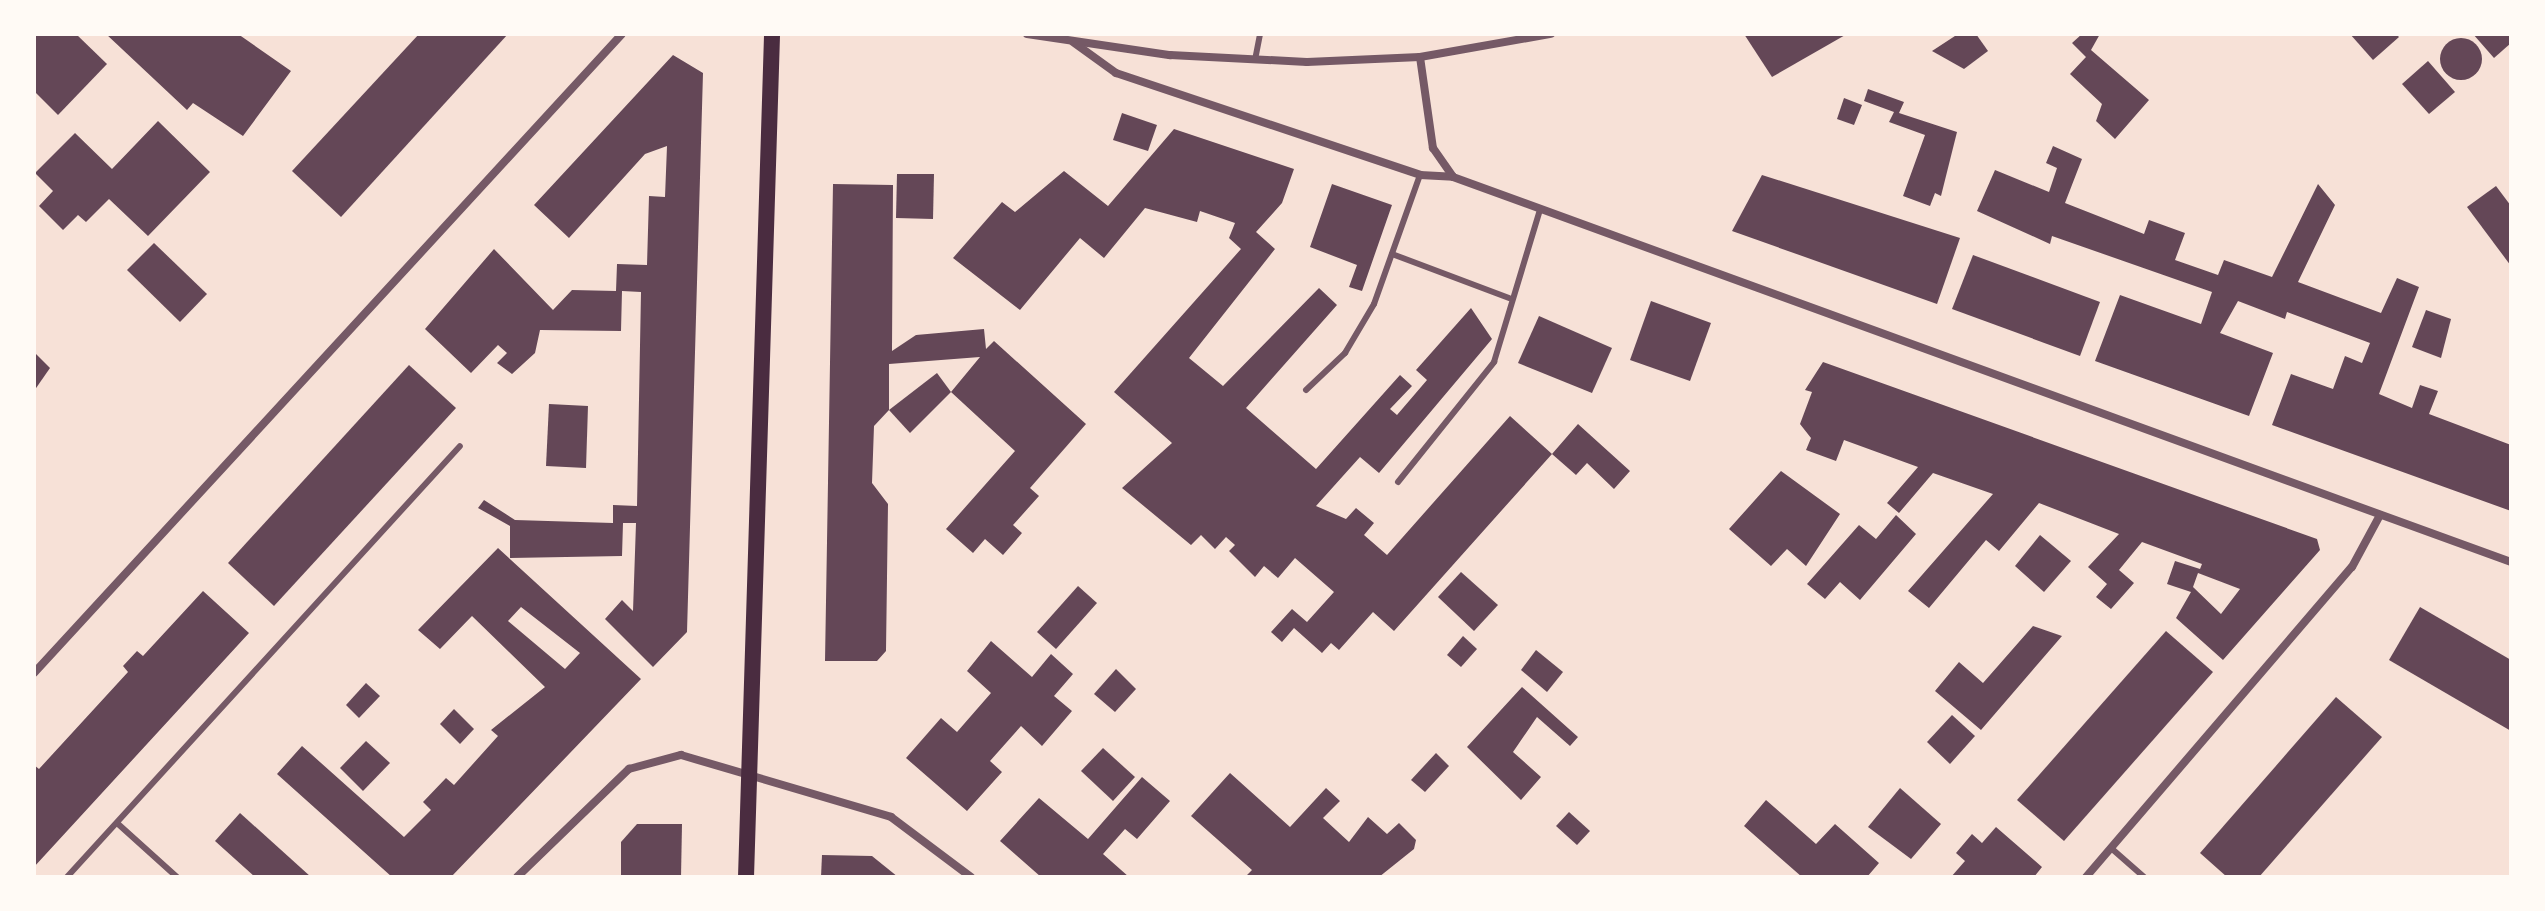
<!DOCTYPE html>
<html>
<head>
<meta charset="utf-8">
<style>
  body { margin:0 }
  #map { position:relative; width:2545px; height:911px; overflow:hidden; background:#f7e1d7; font-family:Rubik,sans-serif }
  div>[style] { position:absolute }
  [style*='--x'] { left:calc(var(--x)*1px); top:calc(var(--y)*1px); width:calc(var(--w)*1px); rotate:calc(var(--a)*1deg) }
  .building>* { inset:0; background:#644757 }
  .round { border-radius:50% }
  .service>* { height:6px; margin:-3px; padding:0 3px; transform-origin:3px; border-radius:3px; background:#755966 }
  .minor>* { height:8px; margin:-4px; padding:0 4px; transform-origin:4px; border-radius:4px; background:#755966 }
  .secondary>* { height:16px; margin:-8px; padding:0 8px; transform-origin:8px; border-radius:8px; background:#4a2c40 }
  span { translate:-50% -50%; white-space:nowrap; text-align:center; line-height:1.15; -webkit-text-stroke:6px #fffaf5; paint-order:stroke }
  .frame { position:absolute; inset:0; border:36px solid #fffaf5; pointer-events:none }
</style>
</head>
<body>
<div id="map">
  <div class="building">
    <i style="clip-path:polygon(34px 34px,76px 34px,107px 64px,58px 115px,34px 91px)"></i>
    <i style="clip-path:polygon(106px 34px,238px 34px,291px 71px,243px 136px,193px 103px,187px 110px)"></i>
    <i style="clip-path:polygon(419px 34px,508px 34px,341px 217px,292px 171px)"></i>
    <i style="clip-path:polygon(1744px 34px,1847px 34px,1772px 77px)"></i>
    <i style="clip-path:polygon(1958px 34px,1976px 34px,1988px 51px,1964px 69px,1932px 51px)"></i>
    <i style="clip-path:polygon(2082px 34px,2100px 34px,2091px 50px,2149px 100px,2115px 139px,2096px 121px,2102px 104px,2070px 74px,2086px 57px,2072px 43px)"></i>
    <i style="clip-path:polygon(2350px 34px,2396px 34px,2399px 37px,2373px 60px)"></i>
    <i style="clip-path:polygon(2473px 34px,2511px 34px,2511px 43px,2494px 58px)"></i>
    <i class="round" style="left:2440px;top:38px;width:42px;height:42px"></i>
    <i style="clip-path:polygon(673px 55px,703px 73px,687px 632px,653px 667px,605px 619px,622px 600px,633px 611px,636px 523px,623px 523px,622px 556px,510px 558px,510px 526px,478px 508px,484px 500px,515px 520px,613px 523px,613px 505px,637px 506px,641px 292px,622px 291px,621px 331px,540px 330px,535px 353px,512px 374px,497px 363px,507px 353px,498px 345px,471px 373px,425px 329px,494px 249px,553px 310px,572px 290px,616px 291px,617px 264px,647px 265px,649px 196px,665px 197px,667px 146px,645px 154px,569px 238px,534px 205px)"></i>
    <i style="clip-path:polygon(2428px 61px,2455px 92px,2429px 114px,2402px 84px)"></i>
    <i style="clip-path:polygon(1868px 89px,1904px 102px,1899px 113px,1957px 132px,1941px 196px,1935px 193px,1930px 206px,1903px 196px,1925px 135px,1889px 122px,1894px 112px,1864px 101px)"></i>
    <i style="clip-path:polygon(1844px 98px,1862px 105px,1854px 125px,1837px 119px)"></i>
    <i style="clip-path:polygon(1122px 113px,1157px 125px,1148px 151px,1113px 140px)"></i>
    <i style="clip-path:polygon(158px 121px,210px 172px,148px 236px,109px 199px,86px 222px,78px 215px,63px 230px,39px 206px,53px 191px,35px 173px,75px 133px,112px 169px)"></i>
    <i style="clip-path:polygon(1174px 129px,1294px 169px,1282px 203px,1256px 232px,1275px 249px,1189px 358px,1223px 386px,1319px 288px,1337px 305px,1246px 408px,1316px 469px,1400px 375px,1412px 386px,1390px 409px,1397px 415px,1427px 380px,1416px 370px,1471px 308px,1492px 339px,1379px 473px,1360px 457px,1316px 506px,1346px 519px,1356px 508px,1374px 523px,1364px 535px,1387px 555px,1510px 416px,1552px 454px,1394px 631px,1373px 612px,1339px 650px,1331px 643px,1322px 653px,1294px 628px,1282px 642px,1271px 632px,1292px 609px,1307px 622px,1334px 592px,1295px 558px,1278px 578px,1264px 566px,1255px 577px,1229px 551px,1235px 545px,1226px 537px,1215px 549px,1201px 535px,1191px 545px,1122px 488px,1172px 443px,1114px 392px,1241px 249px,1229px 238px,1235px 223px,1200px 211px,1197px 222px,1145px 208px,1104px 258px,1080px 238px,1020px 310px,953px 258px,1002px 202px,1015px 212px,1064px 171px,1108px 206px)"></i>
    <i style="clip-path:polygon(2053px 146px,2082px 159px,2065px 203px,2144px 234px,2149px 220px,2185px 233px,2175px 260px,2218px 275px,2224px 260px,2272px 277px,2318px 184px,2335px 205px,2298px 282px,2381px 313px,2397px 278px,2419px 287px,2379px 394px,2412px 408px,2420px 385px,2438px 391px,2429px 414px,2511px 445px,2511px 511px,2272px 425px,2291px 374px,2333px 389px,2345px 356px,2362px 363px,2370px 343px,2287px 312px,2285px 319px,2238px 301px,2220px 333px,2273px 353px,2249px 416px,2095px 361px,2120px 295px,2201px 324px,2212px 292px,2052px 236px,2050px 244px,1977px 211px,1995px 170px,2049px 192px,2057px 168px,2046px 163px)"></i>
    <i style="clip-path:polygon(897px 174px,934px 174px,933px 219px,896px 218px)"></i>
    <i style="clip-path:polygon(1762px 175px,1960px 238px,1937px 304px,1732px 231px)"></i>
    <i style="clip-path:polygon(833px 184px,893px 185px,892px 351px,916px 335px,984px 329px,986px 349px,994px 341px,1086px 424px,1030px 488px,1039px 496px,1013px 525px,1022px 533px,1003px 555px,985px 539px,973px 553px,946px 529px,1015px 451px,951px 392px,980px 357px,889px 364px,889px 410px,874px 426px,872px 483px,888px 504px,886px 651px,877px 661px,825px 661px)"></i>
    <i style="clip-path:polygon(1332px 184px,1392px 205px,1362px 291px,1349px 287px,1357px 265px,1310px 247px)"></i>
    <i style="clip-path:polygon(2496px 186px,2511px 206px,2511px 266px,2467px 207px)"></i>
    <i style="clip-path:polygon(154px 243px,207px 294px,180px 322px,127px 270px)"></i>
    <i style="clip-path:polygon(1973px 255px,2100px 302px,2080px 356px,1952px 309px)"></i>
    <i style="clip-path:polygon(1651px 301px,1711px 323px,1690px 381px,1630px 360px)"></i>
    <i style="clip-path:polygon(2426px 310px,2451px 319px,2441px 358px,2412px 347px)"></i>
    <i style="clip-path:polygon(1539px 316px,1612px 348px,1592px 393px,1518px 363px)"></i>
    <i style="clip-path:polygon(34px 352px,50px 368px,34px 391px)"></i>
    <i style="clip-path:polygon(evenodd,1823px 362px,2317px 539px,2320px 550px,2223px 660px,2176px 618px,2191px 592px,2167px 584px,2175px 561px,2200px 569px,2202px 564px,2142px 542px,2119px 570px,2134px 583px,2111px 609px,2096px 597px,2107px 584px,2088px 567px,2119px 534px,2039px 503px,1999px 551px,1986px 540px,1929px 608px,1908px 591px,1993px 494px,1933px 473px,1899px 513px,1887px 503px,1918px 467px,1844px 440px,1836px 461px,1806px 450px,1811px 438px,1800px 424px,1812px 392px,1805px 390px,1823px 362px,2198px 573px,2240px 589px,2221px 614px,2193px 587px,2198px 573px)"></i>
    <i style="clip-path:polygon(409px 365px,456px 408px,274px 606px,228px 563px)"></i>
    <i style="clip-path:polygon(937px 373px,951px 392px,910px 433px,889px 410px)"></i>
    <i style="clip-path:polygon(549px 404px,588px 406px,586px 468px,546px 466px)"></i>
    <i style="clip-path:polygon(1578px 424px,1630px 471px,1614px 489px,1587px 463px,1576px 475px,1552px 454px)"></i>
    <i style="clip-path:polygon(1781px 471px,1840px 514px,1806px 566px,1787px 549px,1771px 566px,1729px 529px)"></i>
    <i style="clip-path:polygon(1896px 515px,1916px 534px,1860px 600px,1840px 582px,1825px 599px,1807px 584px,1859px 525px,1876px 539px)"></i>
    <i style="clip-path:polygon(2040px 535px,2071px 561px,2044px 592px,2015px 566px)"></i>
    <i style="clip-path:polygon(evenodd,498px 548px,641px 679px,451px 877px,392px 877px,277px 774px,302px 746px,404px 837px,431px 810px,423px 802px,446px 778px,454px 785px,498px 736px,491px 730px,545px 687px,472px 616px,440px 649px,418px 630px,498px 548px,521px 607px,580px 653px,565px 669px,508px 621px,521px 607px)"></i>
    <i style="clip-path:polygon(1461px 572px,1498px 605px,1474px 631px,1438px 597px)"></i>
    <i style="clip-path:polygon(1078px 586px,1097px 603px,1056px 649px,1037px 632px)"></i>
    <i style="clip-path:polygon(203px 591px,249px 633px,34px 867px,34px 765px,39px 769px,128px 672px,123px 666px,137px 651px,143px 656px)"></i>
    <i style="clip-path:polygon(2420px 607px,2511px 660px,2511px 731px,2389px 660px)"></i>
    <i style="clip-path:polygon(2033px 626px,2062px 636px,1981px 730px,1935px 691px,1959px 662px,1983px 683px)"></i>
    <i style="clip-path:polygon(2166px 631px,2213px 672px,2064px 841px,2017px 800px)"></i>
    <i style="clip-path:polygon(1463px 636px,1477px 649px,1461px 667px,1447px 655px)"></i>
    <i style="clip-path:polygon(991px 641px,1032px 677px,1051px 654px,1073px 674px,1054px 696px,1072px 711px,1042px 746px,1021px 726px,990px 761px,1002px 772px,967px 811px,906px 758px,941px 718px,957px 732px,991px 693px,967px 671px)"></i>
    <i style="clip-path:polygon(1536px 650px,1563px 672px,1547px 692px,1521px 670px)"></i>
    <i style="clip-path:polygon(1116px 669px,1136px 689px,1115px 712px,1094px 694px)"></i>
    <i style="clip-path:polygon(366px 683px,380px 696px,359px 718px,346px 705px)"></i>
    <i style="clip-path:polygon(1522px 687px,1578px 737px,1570px 746px,1537px 717px,1513px 752px,1541px 777px,1521px 800px,1467px 747px)"></i>
    <i style="clip-path:polygon(2336px 697px,2382px 737px,2259px 877px,2227px 877px,2200px 853px)"></i>
    <i style="clip-path:polygon(454px 709px,474px 729px,460px 744px,440px 724px)"></i>
    <i style="clip-path:polygon(1952px 715px,1975px 736px,1950px 764px,1927px 742px)"></i>
    <i style="clip-path:polygon(366px 741px,390px 763px,363px 791px,340px 768px)"></i>
    <i style="clip-path:polygon(1103px 748px,1135px 777px,1113px 801px,1081px 771px)"></i>
    <i style="clip-path:polygon(1436px 753px,1449px 766px,1425px 792px,1411px 780px)"></i>
    <i style="clip-path:polygon(1230px 773px,1290px 827px,1326px 788px,1340px 801px,1323px 818px,1349px 842px,1368px 817px,1387px 834px,1399px 823px,1416px 840px,1414px 849px,1379px 877px,1245px 877px,1252px 870px,1191px 816px)"></i>
    <i style="clip-path:polygon(1142px 777px,1170px 801px,1137px 839px,1125px 829px,1103px 854px,1129px 877px,1041px 877px,1000px 841px,1039px 798px,1088px 839px)"></i>
    <i style="clip-path:polygon(1900px 788px,1941px 824px,1911px 859px,1868px 827px)"></i>
    <i style="clip-path:polygon(1766px 800px,1816px 844px,1835px 824px,1879px 863px,1867px 877px,1802px 877px,1744px 826px)"></i>
    <i style="clip-path:polygon(1569px 812px,1590px 831px,1577px 845px,1556px 826px)"></i>
    <i style="clip-path:polygon(240px 813px,311px 877px,255px 877px,215px 841px)"></i>
    <i style="clip-path:polygon(637px 824px,682px 824px,681px 877px,621px 877px,621px 842px)"></i>
    <i style="clip-path:polygon(1996px 827px,2042px 867px,2034px 877px,1951px 877px,1965px 861px,1956px 853px,1972px 834px,1982px 843px)"></i>
    <i style="clip-path:polygon(822px 855px,872px 856px,898px 877px,821px 877px)"></i>
  </div>
  <div class="service">
    <i style="--x:1255;--y:60;--w:26;--a:-79"></i>
    <i style="--x:1392;--y:254;--w:125;--a:20.6"></i>
    <i style="--x:1306;--y:390;--w:54;--a:-43.5"></i>
    <i style="--x:1345;--y:353;--w:57;--a:-59.4"></i>
    <i style="--x:1374;--y:304;--w:137;--a:-70.4"></i>
    <i style="--x:1398;--y:482;--w:154;--a:-51.3"></i>
    <i style="--x:1494;--y:362;--w:159;--a:-73.2"></i>
    <i style="--x:117;--y:823;--w:81;--a:42"></i>
    <i style="--x:2111;--y:848;--w:44;--a:41.3"></i>
    <i style="--x:67;--y:877;--w:583;--a:-47.64"></i>
  </div>
  <div class="minor">
    <i style="--x:1027;--y:34;--w:145;--a:8.4"></i>
    <i style="--x:1170;--y:55;--w:137;--a:2.9"></i>
    <i style="--x:1307;--y:62;--w:113;--a:-2.5"></i>
    <i style="--x:1420;--y:57;--w:133;--a:-10"></i>
    <i style="--x:1073;--y:42;--w:53;--a:35.8"></i>
    <i style="--x:1116;--y:73;--w:321;--a:18.5"></i>
    <i style="--x:1420;--y:175;--w:33;--a:3"></i>
    <i style="--x:1453;--y:177;--w:1126;--a:20"></i>
    <i style="--x:1420;--y:57;--w:92;--a:81.9"></i>
    <i style="--x:1433;--y:148;--w:35;--a:55"></i>
    <i style="--x:34;--y:673;--w:868;--a:-47.38"></i>
    <i style="--x:517;--y:877;--w:156;--a:-44"></i>
    <i style="--x:629;--y:769;--w:54;--a:-15.1"></i>
    <i style="--x:681;--y:755;--w:219;--a:16.4"></i>
    <i style="--x:891;--y:817;--w:100;--a:36.9"></i>
    <i style="--x:2086;--y:877;--w:408;--a:-49.4"></i>
    <i style="--x:2352;--y:567;--w:59;--a:-61.7"></i>
  </div>
  <div class="secondary">
    <i style="--x:746;--y:877;--w:843;--a:-88.23"></i>
  </div>
  <div class="frame"></div>
</div>
</body>
</html>
